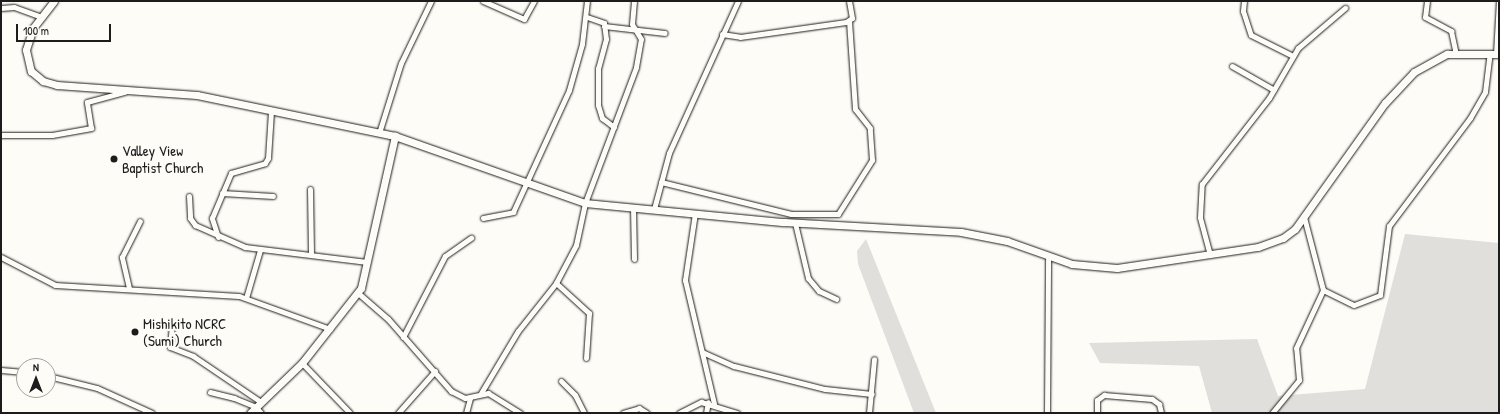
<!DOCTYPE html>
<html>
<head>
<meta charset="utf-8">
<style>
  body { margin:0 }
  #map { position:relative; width:1500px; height:414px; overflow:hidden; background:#fdfcf7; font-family:"Patrick Hand",sans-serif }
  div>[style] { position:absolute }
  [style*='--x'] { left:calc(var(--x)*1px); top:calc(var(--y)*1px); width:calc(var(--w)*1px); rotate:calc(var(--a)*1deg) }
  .green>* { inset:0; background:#e0dfdb }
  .roads { filter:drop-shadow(0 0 1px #1c1c1c) drop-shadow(0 0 1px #1c1c1c) }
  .street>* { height:5px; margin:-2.5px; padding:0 2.5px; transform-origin:2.5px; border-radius:2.5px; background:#fdfcf7 }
  .secondary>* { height:7px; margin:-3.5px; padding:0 3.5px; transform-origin:3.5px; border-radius:3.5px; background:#fdfcf7 }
  .dots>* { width:11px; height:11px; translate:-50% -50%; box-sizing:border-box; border:2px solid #fdfcf7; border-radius:50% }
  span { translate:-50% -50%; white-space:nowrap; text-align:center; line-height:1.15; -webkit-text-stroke:4px #fdfcf7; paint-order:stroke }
  .poi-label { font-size:15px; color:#1c1c1c }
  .left { translate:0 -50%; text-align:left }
  .frame { position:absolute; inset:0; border:2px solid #1c1c1c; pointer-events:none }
  .north { position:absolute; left:16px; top:358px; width:40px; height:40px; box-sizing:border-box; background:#fdfcf7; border:1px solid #a3a29f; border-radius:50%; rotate:0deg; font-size:11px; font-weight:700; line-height:16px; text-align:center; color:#1c1c1c }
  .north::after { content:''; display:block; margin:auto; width:14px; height:18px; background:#1c1c1c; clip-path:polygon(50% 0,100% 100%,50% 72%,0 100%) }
  .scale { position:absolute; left:16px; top:24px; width:95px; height:18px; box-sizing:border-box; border:2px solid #1c1c1c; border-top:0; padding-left:5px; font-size:12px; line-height:14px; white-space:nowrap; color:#1c1c1c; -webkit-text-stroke:3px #fdfcf7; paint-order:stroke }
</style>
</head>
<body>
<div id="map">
  <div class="green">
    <i style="clip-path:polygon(1405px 234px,1499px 243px,1499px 413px,1212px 413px,1199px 366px,1100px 363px,1089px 343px,1257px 339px,1278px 396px,1365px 389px)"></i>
    <i style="clip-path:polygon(866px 239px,936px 413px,914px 413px,858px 264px,857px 251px)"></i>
  </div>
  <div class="roads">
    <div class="street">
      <i style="--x:483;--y:1;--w:45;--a:23.7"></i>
      <i style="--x:524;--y:19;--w:21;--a:-61"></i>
      <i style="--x:1244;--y:1;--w:10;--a:96"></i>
      <i style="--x:1243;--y:11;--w:25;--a:72"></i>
      <i style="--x:1251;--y:35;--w:47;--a:26.6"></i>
      <i style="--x:1427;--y:1;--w:16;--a:97"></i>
      <i style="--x:1425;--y:17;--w:30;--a:28"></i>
      <i style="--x:1451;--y:31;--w:24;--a:78"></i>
      <i style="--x:1;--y:8;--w:13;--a:-4"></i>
      <i style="--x:14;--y:7;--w:29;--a:20"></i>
      <i style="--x:587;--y:17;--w:18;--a:19"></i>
      <i style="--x:604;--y:23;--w:16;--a:83"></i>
      <i style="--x:606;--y:39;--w:30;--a:105"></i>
      <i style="--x:598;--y:68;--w:37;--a:90"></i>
      <i style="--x:598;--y:105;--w:14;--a:73"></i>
      <i style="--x:602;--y:118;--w:15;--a:37"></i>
      <i style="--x:604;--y:26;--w:61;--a:6.5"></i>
      <i style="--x:722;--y:34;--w:18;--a:9"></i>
      <i style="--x:740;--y:37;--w:107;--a:-8.1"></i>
      <i style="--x:846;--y:22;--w:7;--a:-34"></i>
      <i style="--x:852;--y:18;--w:17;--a:-100"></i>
      <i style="--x:1496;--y:54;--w:53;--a:-86.8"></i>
      <i style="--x:1232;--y:66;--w:48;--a:29.7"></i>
      <i style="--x:379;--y:133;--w:73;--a:-72.6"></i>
      <i style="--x:401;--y:63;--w:69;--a:-64.2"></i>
      <i style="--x:1;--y:135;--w:51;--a:0"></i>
      <i style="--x:52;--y:135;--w:40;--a:-10"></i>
      <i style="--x:91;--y:128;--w:26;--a:-99"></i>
      <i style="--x:87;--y:102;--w:39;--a:-15"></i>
      <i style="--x:661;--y:182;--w:134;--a:13.8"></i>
      <i style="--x:791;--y:214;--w:47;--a:0"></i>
      <i style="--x:838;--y:214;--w:64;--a:-57.8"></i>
      <i style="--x:872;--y:160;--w:32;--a:-94"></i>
      <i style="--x:870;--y:128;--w:24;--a:-128"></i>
      <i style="--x:855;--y:109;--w:88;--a:-93.9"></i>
      <i style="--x:310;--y:189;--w:64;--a:89.1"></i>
      <i style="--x:222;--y:193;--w:51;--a:3.4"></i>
      <i style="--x:189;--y:196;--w:22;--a:87"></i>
      <i style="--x:190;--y:218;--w:9;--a:54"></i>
      <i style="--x:195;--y:225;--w:55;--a:23.7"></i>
      <i style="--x:245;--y:247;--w:123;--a:7"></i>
      <i style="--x:633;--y:207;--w:52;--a:88.9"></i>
      <i style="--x:654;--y:209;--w:58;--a:-75"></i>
      <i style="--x:669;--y:153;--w:167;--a:-65.6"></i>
      <i style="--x:695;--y:213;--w:68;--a:98.5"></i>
      <i style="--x:685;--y:280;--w:127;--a:76.8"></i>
      <i style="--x:483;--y:218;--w:31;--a:-11"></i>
      <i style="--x:513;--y:212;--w:134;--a:-65.3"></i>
      <i style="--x:569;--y:90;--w:48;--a:-74.2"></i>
      <i style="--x:582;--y:44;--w:43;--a:-83.4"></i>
      <i style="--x:795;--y:223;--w:57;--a:76.7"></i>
      <i style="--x:808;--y:278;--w:17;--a:50"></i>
      <i style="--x:819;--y:291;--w:19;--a:25"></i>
      <i style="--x:218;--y:237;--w:20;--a:-108"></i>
      <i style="--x:212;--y:218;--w:49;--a:-67.1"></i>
      <i style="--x:231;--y:173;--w:35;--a:-16"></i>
      <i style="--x:265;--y:163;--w:6;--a:-59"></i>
      <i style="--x:268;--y:158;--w:47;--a:-86.3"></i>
      <i style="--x:1210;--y:255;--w:39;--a:-105"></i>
      <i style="--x:1200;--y:217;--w:33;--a:-87"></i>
      <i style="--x:1202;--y:184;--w:109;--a:-52.1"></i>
      <i style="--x:1269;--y:98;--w:58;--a:-59.9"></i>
      <i style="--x:1298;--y:48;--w:62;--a:-40.4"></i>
      <i style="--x:1;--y:257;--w:61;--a:27.4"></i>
      <i style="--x:55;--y:285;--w:184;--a:3.4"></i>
      <i style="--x:239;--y:296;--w:97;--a:19.9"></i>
      <i style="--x:556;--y:283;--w:45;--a:42.3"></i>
      <i style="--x:589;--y:313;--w:45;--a:93.8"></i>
      <i style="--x:129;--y:288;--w:32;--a:-103"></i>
      <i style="--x:122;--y:257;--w:40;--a:-63.4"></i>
      <i style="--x:1323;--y:290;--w:34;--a:26"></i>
      <i style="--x:1354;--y:305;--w:28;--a:-21"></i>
      <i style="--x:1380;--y:295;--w:70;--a:-82.6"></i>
      <i style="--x:1389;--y:226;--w:135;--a:-53.1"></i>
      <i style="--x:1470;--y:118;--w:30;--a:-60"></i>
      <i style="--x:1485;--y:92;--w:38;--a:-83"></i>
      <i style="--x:358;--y:293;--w:40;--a:41"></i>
      <i style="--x:388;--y:319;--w:96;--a:48.8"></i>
      <i style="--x:451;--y:391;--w:16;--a:27"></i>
      <i style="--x:465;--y:398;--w:24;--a:-12"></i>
      <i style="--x:488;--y:393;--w:38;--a:32"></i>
      <i style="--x:246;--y:298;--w:50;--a:-73.7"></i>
      <i style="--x:172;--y:324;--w:23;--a:95"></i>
      <i style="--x:170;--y:347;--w:25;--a:21"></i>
      <i style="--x:193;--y:356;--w:82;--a:34.1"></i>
      <i style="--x:403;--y:337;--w:91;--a:-62.6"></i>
      <i style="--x:445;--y:256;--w:32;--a:-35"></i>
      <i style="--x:702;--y:352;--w:35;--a:24"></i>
      <i style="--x:734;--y:366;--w:94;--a:14.2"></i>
      <i style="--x:825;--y:389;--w:47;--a:6.1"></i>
      <i style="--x:302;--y:363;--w:69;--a:46.2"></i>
      <i style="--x:1;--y:370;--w:23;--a:5"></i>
      <i style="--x:48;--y:376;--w:50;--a:13.8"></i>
      <i style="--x:97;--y:388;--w:60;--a:24.4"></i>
      <i style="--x:561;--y:381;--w:20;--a:45"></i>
      <i style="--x:575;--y:395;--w:20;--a:63"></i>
      <i style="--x:210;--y:392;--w:25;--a:14"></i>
      <i style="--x:234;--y:398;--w:24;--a:22"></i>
      <i style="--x:256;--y:407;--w:8;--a:50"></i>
      <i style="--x:481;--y:393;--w:72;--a:-59.2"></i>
      <i style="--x:518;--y:331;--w:61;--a:-51.6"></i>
      <i style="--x:556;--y:283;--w:43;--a:-62.2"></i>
      <i style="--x:576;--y:245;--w:43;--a:-77.9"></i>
      <i style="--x:585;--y:203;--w:145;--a:-69.4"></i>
      <i style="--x:636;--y:67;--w:28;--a:-80"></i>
      <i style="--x:641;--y:39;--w:17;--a:-121"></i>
      <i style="--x:632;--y:24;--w:23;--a:-85"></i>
      <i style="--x:398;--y:413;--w:56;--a:-48.6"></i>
      <i style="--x:466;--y:413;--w:16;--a:-75"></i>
      <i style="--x:623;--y:413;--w:17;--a:-17"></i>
      <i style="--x:639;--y:408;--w:9;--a:32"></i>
      <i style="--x:679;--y:413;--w:25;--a:-27"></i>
      <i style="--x:701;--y:402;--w:38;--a:17"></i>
      <i style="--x:706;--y:413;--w:11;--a:-80"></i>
      <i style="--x:869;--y:413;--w:54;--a:-84.7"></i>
      <i style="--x:1047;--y:413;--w:156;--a:-89.6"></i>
      <i style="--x:1097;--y:413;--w:13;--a:-90"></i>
      <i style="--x:1097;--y:400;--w:9;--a:-36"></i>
      <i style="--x:1104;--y:395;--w:48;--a:4.8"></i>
      <i style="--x:1152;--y:399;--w:9;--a:36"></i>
      <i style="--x:1159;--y:404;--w:9;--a:77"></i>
      <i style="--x:1272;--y:413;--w:43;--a:-50.7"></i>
      <i style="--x:1299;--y:380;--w:32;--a:-95"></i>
      <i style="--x:1296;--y:348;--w:64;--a:-65"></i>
      <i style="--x:1323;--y:290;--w:75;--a:-104.6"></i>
    </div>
    <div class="secondary">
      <i style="--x:54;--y:1;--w:34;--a:128"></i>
      <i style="--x:33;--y:28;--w:23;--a:108"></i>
      <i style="--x:26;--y:50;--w:22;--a:77"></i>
      <i style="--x:31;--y:71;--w:16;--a:40"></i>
      <i style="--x:43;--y:81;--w:15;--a:16"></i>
      <i style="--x:57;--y:85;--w:140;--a:4.1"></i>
      <i style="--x:197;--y:95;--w:202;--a:11.7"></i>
      <i style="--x:395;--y:136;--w:201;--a:19.4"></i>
      <i style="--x:585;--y:203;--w:200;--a:5.5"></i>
      <i style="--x:784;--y:222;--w:177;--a:3.2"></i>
      <i style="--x:961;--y:232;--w:47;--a:11.1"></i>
      <i style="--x:1007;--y:241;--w:69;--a:19.5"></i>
      <i style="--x:1072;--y:264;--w:45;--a:5.1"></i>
      <i style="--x:1117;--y:268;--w:143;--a:-8.5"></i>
      <i style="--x:1258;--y:247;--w:27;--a:-20"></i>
      <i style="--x:1283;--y:238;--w:15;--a:-37"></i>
      <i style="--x:1295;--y:229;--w:155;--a:-54.5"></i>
      <i style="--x:1385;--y:103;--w:42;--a:-46.9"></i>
      <i style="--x:1414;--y:72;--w:38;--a:-29"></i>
      <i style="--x:1447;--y:54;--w:52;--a:0"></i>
      <i style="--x:250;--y:413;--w:72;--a:-43.9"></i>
      <i style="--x:302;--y:363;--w:95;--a:-51.8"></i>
      <i style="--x:361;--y:288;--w:156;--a:-77.4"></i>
    </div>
  </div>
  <div class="dots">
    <i style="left:114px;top:159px;background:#1c1c1c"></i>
    <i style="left:135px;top:332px;background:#1c1c1c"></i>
  </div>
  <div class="poi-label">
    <span class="left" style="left:122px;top:159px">Valley View<br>Baptist Church</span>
    <span class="left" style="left:143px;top:332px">Mishikito NCRC<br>(Sumi) Church</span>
  </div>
  <div class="frame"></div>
  <div class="north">N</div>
  <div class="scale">100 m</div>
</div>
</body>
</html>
